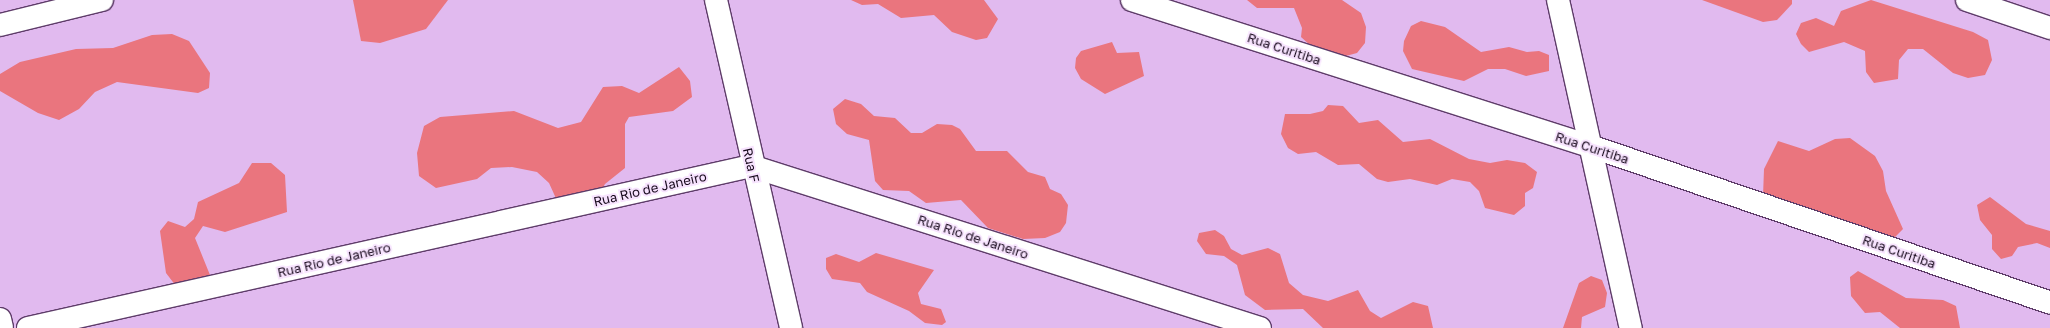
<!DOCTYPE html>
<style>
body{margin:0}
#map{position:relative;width:2050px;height:328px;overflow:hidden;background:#e1baef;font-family:"Golos Text",sans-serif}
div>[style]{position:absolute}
.green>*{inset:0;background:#ea757e}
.roads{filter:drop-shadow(1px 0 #5e3c69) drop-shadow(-1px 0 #5e3c69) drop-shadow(0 1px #5e3c69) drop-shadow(0 -1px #5e3c69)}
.minor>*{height:22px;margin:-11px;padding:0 11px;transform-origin:11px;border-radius:11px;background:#fff}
span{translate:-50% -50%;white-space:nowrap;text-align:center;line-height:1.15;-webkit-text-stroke:4px #f7e3fe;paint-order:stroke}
.street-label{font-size:13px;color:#180a1d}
</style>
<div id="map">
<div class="green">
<i style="clip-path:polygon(353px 0,448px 0,426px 29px,380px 43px,361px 41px)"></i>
<i style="clip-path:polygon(851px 0,984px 0,998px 19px,987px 38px,976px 40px,952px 32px,934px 15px,901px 18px,878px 4px,862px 5px)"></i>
<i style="clip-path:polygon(1247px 0,1342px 0,1361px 13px,1366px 27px,1365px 43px,1357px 53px,1342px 57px,1311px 46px,1301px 37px,1302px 28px,1294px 8px,1257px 8px)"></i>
<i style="clip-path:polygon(1702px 0,1792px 0,1792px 4px,1777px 20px,1763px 22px)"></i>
<i style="clip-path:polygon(1871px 0,1973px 32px,1988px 40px,1992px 60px,1985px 75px,1968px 78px,1953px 73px,1923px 49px,1908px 49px,1899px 60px,1898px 79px,1874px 83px,1866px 72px,1865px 51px,1844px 42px,1809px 52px,1801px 44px,1796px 34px,1801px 23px,1816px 18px,1834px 26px,1841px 11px)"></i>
<i style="clip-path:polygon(1421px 21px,1445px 27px,1481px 52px,1509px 47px,1527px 52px,1539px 51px,1549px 55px,1549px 71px,1526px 76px,1505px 69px,1488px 69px,1464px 81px,1412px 69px,1403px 51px,1404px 41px,1411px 26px)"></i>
<i style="clip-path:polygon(172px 34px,189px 41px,210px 73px,209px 88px,198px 93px,117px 82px,95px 92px,79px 109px,59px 120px,38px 113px,0 91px,0 74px,20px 62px,76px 49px,113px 48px,152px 35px)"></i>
<i style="clip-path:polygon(1112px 42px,1117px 53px,1139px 52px,1144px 76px,1105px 94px,1081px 79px,1075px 68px,1076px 58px,1081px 51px)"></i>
<i style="clip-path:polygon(679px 67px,690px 81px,692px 97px,673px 111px,629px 117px,625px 124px,625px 168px,605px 184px,599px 194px,559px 205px,549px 183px,537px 172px,512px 167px,491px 168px,477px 179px,436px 188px,419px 176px,417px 153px,424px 126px,440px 117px,514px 111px,558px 128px,581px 122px,603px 87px,622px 86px,639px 93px)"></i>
<i style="clip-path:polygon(845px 99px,861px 104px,874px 116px,895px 118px,911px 133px,922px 133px,937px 124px,952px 125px,960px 129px,976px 151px,1007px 151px,1028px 172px,1045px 177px,1050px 189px,1061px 194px,1068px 205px,1066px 223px,1060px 232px,1045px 238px,1023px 239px,988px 228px,961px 200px,926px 203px,909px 191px,883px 190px,875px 181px,869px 140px,847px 134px,836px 124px,833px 109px)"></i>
<i style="clip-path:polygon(1328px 105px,1343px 106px,1359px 123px,1378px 120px,1403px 142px,1430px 139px,1469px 159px,1490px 163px,1507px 160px,1525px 163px,1537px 172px,1533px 188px,1525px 193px,1525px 206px,1514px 215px,1485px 208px,1479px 191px,1470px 182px,1452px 179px,1437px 185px,1410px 179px,1388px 182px,1377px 179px,1359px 164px,1338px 165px,1316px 152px,1298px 154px,1288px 148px,1281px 134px,1285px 114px,1310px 114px,1323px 111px)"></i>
<i style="clip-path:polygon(1850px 138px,1875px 156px,1883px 171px,1886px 191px,1903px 229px,1891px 241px,1763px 196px,1764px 169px,1778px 141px,1809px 151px,1835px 139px)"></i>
<i style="clip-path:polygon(252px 163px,271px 163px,285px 175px,287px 212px,225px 232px,203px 226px,195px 238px,210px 275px,195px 287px,179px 290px,166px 273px,160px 231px,168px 221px,185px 227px,194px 219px,198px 202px,239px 183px)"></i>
<i style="clip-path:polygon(1990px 197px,2026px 224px,2050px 231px,2050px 248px,2037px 243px,2018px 247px,2012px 256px,2001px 259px,1992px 249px,1992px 235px,1980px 220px,1977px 205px)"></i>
<i style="clip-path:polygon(1215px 230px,1224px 236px,1231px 249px,1242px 255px,1268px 248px,1280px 254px,1289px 283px,1303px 295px,1328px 301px,1358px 290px,1370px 311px,1381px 318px,1413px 302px,1428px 306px,1433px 328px,1323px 328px,1303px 309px,1265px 310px,1245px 295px,1237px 265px,1224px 256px,1206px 254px,1197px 241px,1199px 233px)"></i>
<i style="clip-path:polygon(876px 253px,934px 270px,918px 293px,921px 304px,941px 309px,946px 322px,942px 325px,925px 323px,909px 311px,867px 292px,860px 283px,832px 279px,826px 269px,826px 258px,836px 254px,859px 262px)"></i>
<i style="clip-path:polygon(1858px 271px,1906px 298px,1943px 300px,1956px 306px,1960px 328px,1900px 328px,1880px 312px,1865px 313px,1851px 296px,1850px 277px)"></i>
<i style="clip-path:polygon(1591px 276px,1602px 280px,1607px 293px,1605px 307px,1582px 317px,1581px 328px,1563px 328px,1579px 283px)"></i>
</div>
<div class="roads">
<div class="minor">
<i style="left:716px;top:0;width:336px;rotate:77.1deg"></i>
<i style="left:1132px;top:0;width:484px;rotate:17.7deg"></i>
<i style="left:1593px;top:147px;width:483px;rotate:18.8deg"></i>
<i style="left:1558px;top:0;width:336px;rotate:77.5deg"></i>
<i style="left:1967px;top:0;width:88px;rotate:18.6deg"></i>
<i style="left:0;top:25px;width:105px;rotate:-13.8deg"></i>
<i style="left:0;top:319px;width:9px;rotate:77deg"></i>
<i style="left:28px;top:328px;width:741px;rotate:-12.63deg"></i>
<i style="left:751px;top:166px;width:534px;rotate:17.65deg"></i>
</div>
</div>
<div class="street-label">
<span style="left:1284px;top:49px;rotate:18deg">Rua Curitiba</span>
<span style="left:1592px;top:148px;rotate:18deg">Rua Curitiba</span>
<span style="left:751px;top:165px;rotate:77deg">Rua F</span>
<span style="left:650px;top:189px;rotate:-13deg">Rua Rio de Janeiro</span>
<span style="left:973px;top:237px;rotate:18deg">Rua Rio de Janeiro</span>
<span style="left:1899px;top:252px;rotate:19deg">Rua Curitiba</span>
<span style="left:334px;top:260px;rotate:-13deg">Rua Rio de Janeiro</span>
</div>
</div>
